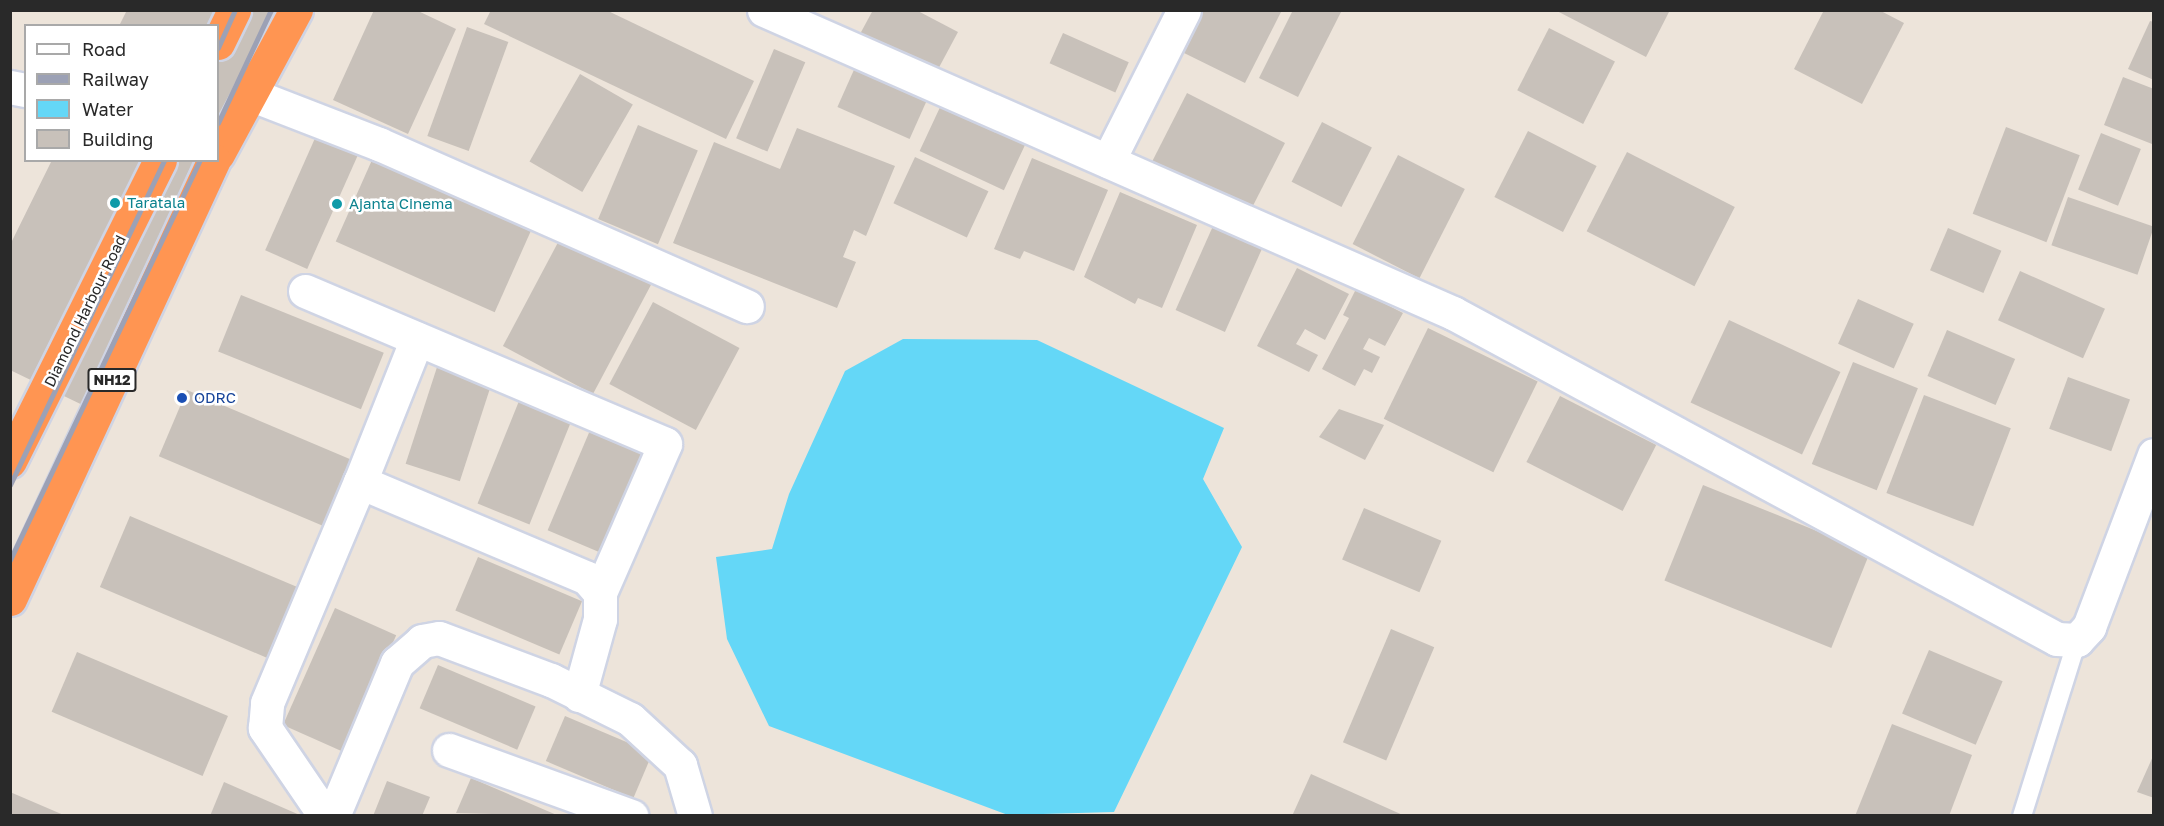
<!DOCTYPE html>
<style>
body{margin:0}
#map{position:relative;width:2164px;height:826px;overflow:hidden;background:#ede4da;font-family:"Golos Text",sans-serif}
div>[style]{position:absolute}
.water>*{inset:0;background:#64d7f7}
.building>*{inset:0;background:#c8c1ba;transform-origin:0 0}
.roads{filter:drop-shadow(2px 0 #cfd4e4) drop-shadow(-2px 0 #cfd4e4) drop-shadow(0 2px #cfd4e4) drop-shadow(0 -2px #cfd4e4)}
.lane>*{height:18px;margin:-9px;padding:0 9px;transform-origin:9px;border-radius:9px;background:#fff}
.street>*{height:33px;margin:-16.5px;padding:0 16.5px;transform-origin:16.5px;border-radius:16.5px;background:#fff}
.secondary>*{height:33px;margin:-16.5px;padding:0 16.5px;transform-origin:16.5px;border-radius:16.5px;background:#fff}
.highway>*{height:33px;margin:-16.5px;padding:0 16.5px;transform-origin:16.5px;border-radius:16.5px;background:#ff9552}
.rail>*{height:4.5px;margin:-2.25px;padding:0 2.25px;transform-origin:2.25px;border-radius:2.25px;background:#9ca1b5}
.dots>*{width:16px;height:16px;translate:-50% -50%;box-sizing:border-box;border:3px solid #fff;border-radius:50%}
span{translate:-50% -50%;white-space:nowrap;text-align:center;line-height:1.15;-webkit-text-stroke:5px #fff;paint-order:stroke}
.shield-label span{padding:2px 4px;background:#fff;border:2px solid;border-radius:4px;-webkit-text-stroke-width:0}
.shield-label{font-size:14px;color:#292929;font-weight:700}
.culture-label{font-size:15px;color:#0d838f}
.left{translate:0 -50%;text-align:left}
.street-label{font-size:15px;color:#292929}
.transit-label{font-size:15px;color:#164399}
.frame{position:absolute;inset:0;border:12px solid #292929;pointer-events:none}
.legend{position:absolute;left:24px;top:24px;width:195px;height:138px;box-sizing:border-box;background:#fff;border:2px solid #a9a9a9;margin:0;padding:8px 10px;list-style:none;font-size:18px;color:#292929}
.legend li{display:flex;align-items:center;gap:12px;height:30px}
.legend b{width:30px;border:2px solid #a9a9a9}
</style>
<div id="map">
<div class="water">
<i style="clip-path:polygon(903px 339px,1037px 340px,1224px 428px,1203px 479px,1242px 547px,1114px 812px,1008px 815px,769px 726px,727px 639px,716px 557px,772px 549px,789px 494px,845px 371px)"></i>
</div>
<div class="building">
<i style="clip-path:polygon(127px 10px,294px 10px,95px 411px,10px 370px,10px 245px,52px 160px,218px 160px,218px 26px,119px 26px)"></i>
<i style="clip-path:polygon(374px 10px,416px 10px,456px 29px,408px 134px,333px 100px)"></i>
<i style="clip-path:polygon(491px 10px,606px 10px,754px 81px,726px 139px,484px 24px)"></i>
<i style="clip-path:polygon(873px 10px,916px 10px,958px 32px,936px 73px,860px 34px)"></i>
<i style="clip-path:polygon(1203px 10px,1282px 10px,1245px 83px,1182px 52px)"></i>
<i style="clip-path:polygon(1293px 10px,1342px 10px,1298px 97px,1259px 78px)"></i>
<i style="clip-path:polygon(1555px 10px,1670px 10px,1646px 57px)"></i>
<i style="clip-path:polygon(1824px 10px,1879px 10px,1904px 23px,1862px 104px,1794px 69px)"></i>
<i style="clip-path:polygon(2150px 21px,2154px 22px,2154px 80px,2128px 69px)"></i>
<i style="left:467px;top:27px;width:44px;height:116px;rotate:20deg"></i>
<i style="left:1549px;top:28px;width:74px;height:70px;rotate:27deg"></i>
<i style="left:1063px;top:33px;width:72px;height:33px;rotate:24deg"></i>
<i style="left:774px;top:49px;width:34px;height:97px;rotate:23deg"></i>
<i style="left:861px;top:54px;width:79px;height:58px;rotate:24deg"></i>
<i style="left:580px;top:74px;width:61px;height:101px;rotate:30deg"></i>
<i style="clip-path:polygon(2123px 77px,2154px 89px,2152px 144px,2104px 125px)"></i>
<i style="left:1187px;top:93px;width:110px;height:81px;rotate:27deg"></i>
<i style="left:942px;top:103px;width:93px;height:53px;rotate:25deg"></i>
<i style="left:1322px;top:122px;width:56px;height:67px;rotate:27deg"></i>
<i style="left:638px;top:125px;width:65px;height:102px;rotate:23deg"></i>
<i style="left:2006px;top:127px;width:79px;height:93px;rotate:21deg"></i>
<i style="clip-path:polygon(797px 128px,895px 166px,866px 236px,854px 230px,843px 257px,856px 262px,837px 308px,673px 243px,714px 142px,780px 169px)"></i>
<i style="left:1528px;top:131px;width:77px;height:74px;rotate:27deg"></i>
<i style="left:2101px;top:133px;width:43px;height:61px;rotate:22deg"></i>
<i style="left:316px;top:136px;width:46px;height:125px;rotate:24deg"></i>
<i style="left:376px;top:151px;width:174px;height:99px;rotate:24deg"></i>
<i style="left:1627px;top:152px;width:121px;height:89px;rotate:27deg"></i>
<i style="left:1398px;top:155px;width:75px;height:100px;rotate:27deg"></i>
<i style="left:915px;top:157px;width:81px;height:51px;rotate:25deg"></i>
<i style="clip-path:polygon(1032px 158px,1108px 190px,1074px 271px,1024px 251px,1020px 259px,994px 249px)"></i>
<i style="clip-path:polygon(1120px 192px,1197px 225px,1162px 308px,1138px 298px,1135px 304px,1084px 277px)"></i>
<i style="left:2068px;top:197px;width:91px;height:51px;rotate:19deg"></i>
<i style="left:1213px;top:226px;width:54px;height:92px;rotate:24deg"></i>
<i style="left:1948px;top:228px;width:58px;height:46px;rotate:23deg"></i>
<i style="left:563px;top:233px;width:102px;height:128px;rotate:28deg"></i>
<i style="clip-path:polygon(1297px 268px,1349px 294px,1325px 340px,1305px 329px,1296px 344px,1318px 355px,1309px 372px,1257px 346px)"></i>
<i style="left:2020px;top:271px;width:93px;height:54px;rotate:24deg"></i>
<i style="clip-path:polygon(1356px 289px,1403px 313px,1385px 346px,1369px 338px,1363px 349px,1380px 357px,1372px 373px,1364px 369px,1355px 386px,1322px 369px,1349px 318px,1343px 315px)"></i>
<i style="left:241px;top:295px;width:154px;height:61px;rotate:22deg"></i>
<i style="left:1858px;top:299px;width:61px;height:49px;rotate:24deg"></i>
<i style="left:653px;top:302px;width:98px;height:93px;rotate:28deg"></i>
<i style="left:1729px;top:320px;width:123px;height:91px;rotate:25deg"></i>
<i style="left:1428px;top:328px;width:122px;height:101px;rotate:26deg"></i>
<i style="left:1947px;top:330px;width:74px;height:50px;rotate:23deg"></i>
<i style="left:439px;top:361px;width:57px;height:108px;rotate:18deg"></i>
<i style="left:1853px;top:362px;width:70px;height:110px;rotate:22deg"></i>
<i style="left:2068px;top:377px;width:66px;height:55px;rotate:20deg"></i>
<i style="left:187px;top:390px;width:187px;height:72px;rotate:23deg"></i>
<i style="left:1924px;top:395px;width:93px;height:105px;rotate:21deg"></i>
<i style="left:521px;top:396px;width:56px;height:116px;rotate:22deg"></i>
<i style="left:1560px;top:396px;width:108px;height:74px;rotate:27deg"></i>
<i style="clip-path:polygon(1339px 409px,1384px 425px,1365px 460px,1319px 437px)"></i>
<i style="left:591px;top:428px;width:59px;height:111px;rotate:23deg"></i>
<i style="left:1703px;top:485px;width:180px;height:103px;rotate:22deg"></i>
<i style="left:1364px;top:508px;width:84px;height:56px;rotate:23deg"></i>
<i style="left:130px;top:516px;width:183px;height:77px;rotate:23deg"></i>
<i style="left:478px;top:557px;width:113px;height:58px;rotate:23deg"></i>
<i style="left:335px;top:608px;width:67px;height:128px;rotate:24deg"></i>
<i style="left:1391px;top:629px;width:47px;height:123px;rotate:23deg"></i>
<i style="left:1929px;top:650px;width:80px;height:69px;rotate:23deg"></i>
<i style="left:77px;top:652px;width:164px;height:65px;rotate:23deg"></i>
<i style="left:438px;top:665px;width:106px;height:47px;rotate:23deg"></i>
<i style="left:565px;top:716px;width:95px;height:49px;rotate:23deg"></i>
<i style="clip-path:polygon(1892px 724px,1972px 755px,1949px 816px,1855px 816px)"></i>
<i style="clip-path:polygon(2154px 754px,2154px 798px,2137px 792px)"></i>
<i style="clip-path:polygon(1311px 774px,1405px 816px,1292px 816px)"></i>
<i style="clip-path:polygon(471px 778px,559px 816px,456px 813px)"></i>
<i style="clip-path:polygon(387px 781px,430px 797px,422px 816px,373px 816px)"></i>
<i style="clip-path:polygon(224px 782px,302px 816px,210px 816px)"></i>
<i style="clip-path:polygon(10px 792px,66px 816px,10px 816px)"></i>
</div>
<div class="roads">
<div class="lane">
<i style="left:2022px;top:816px;width:184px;rotate:-72.6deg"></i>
</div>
<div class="street">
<i style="left:764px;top:10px;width:753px;rotate:23.74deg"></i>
<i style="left:1453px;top:313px;width:686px;rotate:28.36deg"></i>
<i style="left:2057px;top:639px;width:20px;rotate:3deg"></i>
<i style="left:2077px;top:640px;width:18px;rotate:-47deg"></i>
<i style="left:2089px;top:627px;width:184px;rotate:-69.3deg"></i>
<i style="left:250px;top:94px;width:138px;rotate:21.2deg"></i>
<i style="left:379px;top:144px;width:402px;rotate:23.8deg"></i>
<i style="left:1108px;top:161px;width:169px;rotate:-63.3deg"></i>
<i style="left:305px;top:291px;width:391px;rotate:23deg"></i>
<i style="left:665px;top:444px;width:163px;rotate:113.6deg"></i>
<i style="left:360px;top:482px;width:154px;rotate:-68.3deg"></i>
<i style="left:449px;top:750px;width:194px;rotate:19.9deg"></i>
<i style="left:325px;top:816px;width:107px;rotate:-124.3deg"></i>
<i style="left:265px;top:728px;width:25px;rotate:-85deg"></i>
<i style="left:267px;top:703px;width:240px;rotate:-67.2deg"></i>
<i style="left:360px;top:482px;width:246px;rotate:22.9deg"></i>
<i style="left:587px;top:578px;width:20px;rotate:49deg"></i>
<i style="left:600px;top:593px;width:26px;rotate:90deg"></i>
<i style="left:600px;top:619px;width:79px;rotate:105.4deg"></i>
<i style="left:333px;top:816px;width:166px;rotate:-67.3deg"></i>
<i style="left:397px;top:663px;width:33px;rotate:-41deg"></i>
<i style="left:422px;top:641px;width:17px;rotate:-10deg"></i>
<i style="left:439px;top:638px;width:120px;rotate:20.6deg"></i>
<i style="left:551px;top:680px;width:88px;rotate:26.3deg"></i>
<i style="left:630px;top:719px;width:68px;rotate:42.6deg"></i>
<i style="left:680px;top:765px;width:53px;rotate:73.6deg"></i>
</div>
<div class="secondary">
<i style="left:10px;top:87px;width:16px;rotate:11deg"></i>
</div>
<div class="highway">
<i style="left:218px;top:43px;width:37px;rotate:-64deg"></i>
<i style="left:218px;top:154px;width:164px;rotate:-61.6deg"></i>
<i style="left:10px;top:461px;width:336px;rotate:-63.5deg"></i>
<i style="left:10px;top:599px;width:484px;rotate:-65.1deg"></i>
</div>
</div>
<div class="rail">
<i style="left:218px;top:48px;width:42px;rotate:-65.9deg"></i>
<i style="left:218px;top:123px;width:125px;rotate:-64.9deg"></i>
<i style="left:10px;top:485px;width:360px;rotate:-64.6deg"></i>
<i style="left:10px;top:560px;width:443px;rotate:-64.6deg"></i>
</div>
<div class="dots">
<i style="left:115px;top:203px;background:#0f9aa8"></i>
<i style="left:337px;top:204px;background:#0f9aa8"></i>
<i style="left:182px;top:398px;background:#1a4fb4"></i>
</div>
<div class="shield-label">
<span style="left:112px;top:380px">NH12</span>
</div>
<div class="culture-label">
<span class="left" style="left:127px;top:203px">Taratala</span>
<span class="left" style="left:349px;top:204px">Ajanta Cinema</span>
</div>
<div class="street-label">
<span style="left:85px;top:311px;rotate:-64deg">Diamond Harbour Road</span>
</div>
<div class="transit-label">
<span class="left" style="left:194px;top:398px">ODRC</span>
</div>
<div class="frame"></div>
<ul class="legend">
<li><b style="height:8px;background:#fff"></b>Road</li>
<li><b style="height:8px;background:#9ca1b5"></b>Railway</li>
<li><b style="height:16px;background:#64d7f7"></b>Water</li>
<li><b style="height:16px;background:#c8c1ba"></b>Building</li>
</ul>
</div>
